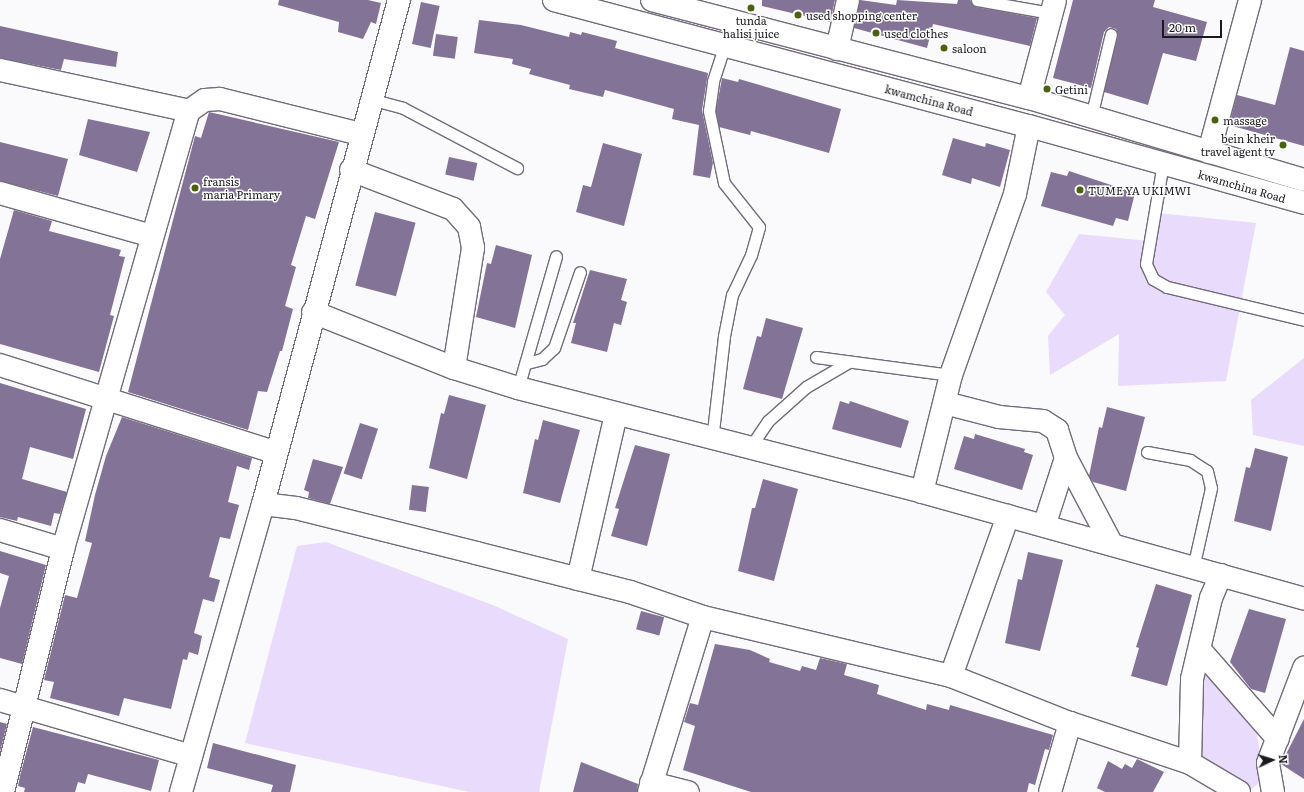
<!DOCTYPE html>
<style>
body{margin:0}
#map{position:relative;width:1304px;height:792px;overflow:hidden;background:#faf9fc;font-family:Literata,serif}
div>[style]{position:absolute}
.green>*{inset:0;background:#e9dbfb}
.building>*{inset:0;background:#837396;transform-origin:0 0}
.roads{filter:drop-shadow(1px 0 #726b7b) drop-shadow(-1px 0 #726b7b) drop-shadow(0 1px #726b7b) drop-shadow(0 -1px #726b7b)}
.service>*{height:11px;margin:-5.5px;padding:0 5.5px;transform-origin:5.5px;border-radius:5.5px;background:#fff}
.minor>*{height:22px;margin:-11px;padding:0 11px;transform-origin:11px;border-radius:11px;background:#fff}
.secondary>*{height:22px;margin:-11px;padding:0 11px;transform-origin:11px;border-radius:11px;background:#fff}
.dots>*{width:11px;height:11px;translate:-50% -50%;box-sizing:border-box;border:2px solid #fff;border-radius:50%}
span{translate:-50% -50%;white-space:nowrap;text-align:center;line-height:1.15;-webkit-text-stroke:3px #fff;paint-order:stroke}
.poi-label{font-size:11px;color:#1b181e}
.left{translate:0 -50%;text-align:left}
.right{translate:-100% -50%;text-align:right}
.street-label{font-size:11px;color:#1b181e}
.north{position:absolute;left:1252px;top:740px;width:40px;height:40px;-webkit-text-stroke:3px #fff;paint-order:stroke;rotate:86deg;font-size:11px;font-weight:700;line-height:16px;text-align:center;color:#1b181e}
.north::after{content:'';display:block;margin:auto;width:14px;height:18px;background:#1b181e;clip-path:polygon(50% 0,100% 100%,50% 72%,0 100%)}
.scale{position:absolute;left:1162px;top:20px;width:60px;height:18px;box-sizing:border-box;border:2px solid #1b181e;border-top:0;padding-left:5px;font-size:12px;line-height:14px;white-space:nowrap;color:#1b181e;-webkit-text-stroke:3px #fff;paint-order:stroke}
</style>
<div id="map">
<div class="green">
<i style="clip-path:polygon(1148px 212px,1256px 223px,1226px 381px,1118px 386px,1119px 334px,1050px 375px,1048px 336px,1065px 315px,1046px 292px,1079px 234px,1149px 241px)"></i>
<i style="clip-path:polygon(1304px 358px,1304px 446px,1253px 435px,1251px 400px)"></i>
<i style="clip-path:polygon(326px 542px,495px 606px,568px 639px,539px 792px,469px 792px,245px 743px,297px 546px)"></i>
<i style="clip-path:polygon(1208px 666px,1256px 729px,1262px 766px,1259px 783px,1248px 792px,1207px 766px,1199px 753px,1200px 685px)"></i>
</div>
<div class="building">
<i style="clip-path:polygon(279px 0,368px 0,381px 3px,376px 24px,371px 22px,363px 39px,338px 32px,339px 22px,278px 5px)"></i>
<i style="clip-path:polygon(762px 0,835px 0,830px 22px,762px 6px)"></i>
<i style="clip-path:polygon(860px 0,896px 5px,897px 0,957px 4px,958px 0,970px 0,976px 7px,1037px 18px,1030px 46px,933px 24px,927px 48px,854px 28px)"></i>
<i style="clip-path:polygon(1073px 0,1155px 0,1153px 7px,1207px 22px,1196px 61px,1163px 53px,1148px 105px,1104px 92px,1118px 35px,1116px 29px,1109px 27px,1104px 32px,1091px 88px,1053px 78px)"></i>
<i style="left:421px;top:2px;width:19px;height:43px;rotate:12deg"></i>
<i style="clip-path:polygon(479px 20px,521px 25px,569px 37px,570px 32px,581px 35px,582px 32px,617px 41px,615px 48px,708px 73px,702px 110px,713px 163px,710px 178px,693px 175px,699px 125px,672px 119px,674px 109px,605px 90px,603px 97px,569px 89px,570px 85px,529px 74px,531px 69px,512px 64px,513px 59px,474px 53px)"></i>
<i style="clip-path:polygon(0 26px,118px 52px,116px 67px,64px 59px,61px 70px,0 58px)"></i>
<i style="left:436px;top:34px;width:22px;height:22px;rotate:8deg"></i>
<i style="clip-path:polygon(1290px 47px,1304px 51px,1304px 146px,1229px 125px,1237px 95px,1275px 105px)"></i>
<i style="clip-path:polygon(722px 78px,738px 82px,739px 79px,841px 109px,829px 153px,751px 131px,750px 135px,719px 127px,716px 111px)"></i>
<i style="clip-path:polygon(209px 112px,339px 142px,315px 219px,306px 216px,291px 265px,296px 267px,285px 306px,293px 309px,282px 351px,280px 351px,267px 392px,258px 391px,248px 430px,128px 392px,195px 136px,201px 138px)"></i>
<i style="clip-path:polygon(88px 119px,150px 132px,137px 172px,79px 155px)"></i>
<i style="clip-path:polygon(953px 138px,985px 147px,986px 143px,1010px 150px,1000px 187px,972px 178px,971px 184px,942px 175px)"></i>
<i style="clip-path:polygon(0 142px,68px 159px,58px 196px,0 181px)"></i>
<i style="clip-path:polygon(603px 143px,642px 154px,624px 226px,576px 212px,583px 185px,591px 187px)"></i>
<i style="left:449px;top:157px;width:29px;height:18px;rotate:12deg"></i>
<i style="clip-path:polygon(1069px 171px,1135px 193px,1128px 221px,1116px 218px,1113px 226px,1041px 206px,1051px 172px,1067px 176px)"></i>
<i style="clip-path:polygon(14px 210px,52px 221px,49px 231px,121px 250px,119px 256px,125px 257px,110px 315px,114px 316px,99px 372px,0 344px,0 259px)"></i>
<i style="left:375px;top:212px;width:42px;height:76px;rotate:15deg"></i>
<i style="clip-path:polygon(496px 245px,532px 255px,515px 328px,476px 317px,487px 263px,491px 264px)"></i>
<i style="clip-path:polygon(590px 270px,627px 279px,621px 300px,627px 302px,621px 325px,614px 323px,607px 352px,571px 343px,576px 323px,573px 323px)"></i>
<i style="clip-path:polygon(766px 318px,803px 328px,782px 399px,743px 389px,757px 336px,761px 337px)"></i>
<i style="clip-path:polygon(0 383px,86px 409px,73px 459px,30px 447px,22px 479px,67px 492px,60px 514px,54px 513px,51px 526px,18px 517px,17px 521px,0 517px)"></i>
<i style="clip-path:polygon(449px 395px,486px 405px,467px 479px,429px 468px,441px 413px,444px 414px)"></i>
<i style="clip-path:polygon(840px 401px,849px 404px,850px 401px,909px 421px,901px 448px,832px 429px)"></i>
<i style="clip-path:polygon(1107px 407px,1145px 417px,1126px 491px,1093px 482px,1089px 476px,1099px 427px,1102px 428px)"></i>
<i style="clip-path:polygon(122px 417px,252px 458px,249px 470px,237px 466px,228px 502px,239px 505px,230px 539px,220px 537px,209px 577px,220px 580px,214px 602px,203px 599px,194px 633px,202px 636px,198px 655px,189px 652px,187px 660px,183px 659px,171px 709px,124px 698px,119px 716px,50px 698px,54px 682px,44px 680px,65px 595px,77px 598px,92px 543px,85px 541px,95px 495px,106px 456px)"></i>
<i style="clip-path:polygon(543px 420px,580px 430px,560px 503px,523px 493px,535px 439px,538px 440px)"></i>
<i style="left:360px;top:423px;width:19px;height:53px;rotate:18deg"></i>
<i style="clip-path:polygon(975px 434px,1025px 449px,1024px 452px,1033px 455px,1022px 490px,954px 469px,964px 436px,974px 439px)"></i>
<i style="clip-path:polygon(635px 445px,670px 454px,647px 546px,611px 536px,619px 509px,615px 508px)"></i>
<i style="clip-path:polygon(1255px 448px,1288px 457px,1271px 531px,1234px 521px,1246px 467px,1250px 468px)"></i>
<i style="clip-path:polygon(313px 459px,343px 467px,330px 504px,308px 498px,309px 492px,304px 490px)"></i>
<i style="clip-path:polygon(763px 479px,798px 489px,774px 581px,738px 571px,752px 508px,755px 508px)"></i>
<i style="left:412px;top:485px;width:17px;height:25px;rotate:7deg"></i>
<i style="clip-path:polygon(0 551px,46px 565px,22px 664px,0 658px,0 608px,9px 576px,0 573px)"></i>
<i style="clip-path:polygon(1028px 552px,1063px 560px,1040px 651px,1005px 643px,1018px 579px,1022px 580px)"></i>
<i style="clip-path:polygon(1156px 584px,1192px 595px,1167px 686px,1131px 676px,1139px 648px,1136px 647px)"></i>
<i style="clip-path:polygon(1249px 609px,1286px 619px,1265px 693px,1251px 689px,1230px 662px)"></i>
<i style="left:641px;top:611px;width:24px;height:19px;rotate:15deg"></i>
<i style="clip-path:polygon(715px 644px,750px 650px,770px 659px,769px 662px,800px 671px,802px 666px,816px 670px,820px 658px,847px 664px,844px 675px,879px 685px,877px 694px,926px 710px,927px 704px,949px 710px,950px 705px,1053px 735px,1049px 750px,1045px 749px,1035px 785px,1029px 783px,1027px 792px,751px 792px,723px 783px,683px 770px,695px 726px,684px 722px,690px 703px,698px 705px)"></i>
<i style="clip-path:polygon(1304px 719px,1304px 779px,1281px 764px)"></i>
<i style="clip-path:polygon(0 722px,7px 724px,0 752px)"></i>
<i style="clip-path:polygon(33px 727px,159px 760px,151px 791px,88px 774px,85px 784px,78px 782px,75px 792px,24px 792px,25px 788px,18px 786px,20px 776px)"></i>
<i style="clip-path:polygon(213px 743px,296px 765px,290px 792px,271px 792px,273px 785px,207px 768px)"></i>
<i style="clip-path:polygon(1137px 759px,1164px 772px,1153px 792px,1105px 792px,1097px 788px,1108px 761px,1122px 769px,1125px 764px,1132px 768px)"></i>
<i style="clip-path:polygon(581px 762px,638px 784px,637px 792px,573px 792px)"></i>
</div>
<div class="roads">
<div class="service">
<i style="left:977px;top:0;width:75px;rotate:10deg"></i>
<i style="left:370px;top:99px;width:34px;rotate:15deg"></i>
<i style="left:403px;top:108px;width:129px;rotate:27.8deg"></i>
<i style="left:1091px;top:117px;width:85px;rotate:-76.5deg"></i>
<i style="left:1163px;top:163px;width:102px;rotate:99.6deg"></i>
<i style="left:1146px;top:264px;width:17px;rotate:65deg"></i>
<i style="left:1153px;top:279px;width:16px;rotate:30deg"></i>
<i style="left:1167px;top:287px;width:141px;rotate:13.5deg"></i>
<i style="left:816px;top:357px;width:136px;rotate:7.6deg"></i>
<i style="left:527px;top:363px;width:16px;rotate:-15deg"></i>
<i style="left:542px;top:359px;width:16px;rotate:-43deg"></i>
<i style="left:554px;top:348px;width:80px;rotate:-71.1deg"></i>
<i style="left:518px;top:388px;width:137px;rotate:-73.9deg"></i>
<i style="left:712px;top:440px;width:105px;rotate:-83.4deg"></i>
<i style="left:724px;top:336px;width:42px;rotate:-79deg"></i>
<i style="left:732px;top:295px;width:44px;rotate:-64.6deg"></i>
<i style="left:751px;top:255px;width:29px;rotate:-74deg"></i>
<i style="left:759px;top:227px;width:56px;rotate:-128.5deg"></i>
<i style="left:724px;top:183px;width:74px;rotate:-101.8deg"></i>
<i style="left:709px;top:111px;width:30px;rotate:-82deg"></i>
<i style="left:713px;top:81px;width:38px;rotate:-72deg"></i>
<i style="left:749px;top:449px;width:34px;rotate:-56deg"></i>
<i style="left:768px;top:421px;width:51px;rotate:-41.8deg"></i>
<i style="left:806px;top:387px;width:50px;rotate:-30.2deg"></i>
<i style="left:1147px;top:452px;width:44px;rotate:10.5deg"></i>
<i style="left:1190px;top:460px;width:20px;rotate:33deg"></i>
<i style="left:1207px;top:471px;width:17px;rotate:77deg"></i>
<i style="left:1211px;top:488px;width:82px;rotate:102.7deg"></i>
</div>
<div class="minor">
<i style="left:837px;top:49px;width:50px;rotate:-77.3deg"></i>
<i style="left:0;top:70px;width:193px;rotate:12.2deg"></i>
<i style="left:1029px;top:98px;width:101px;rotate:-75.1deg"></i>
<i style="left:1209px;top:152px;width:157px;rotate:-74.9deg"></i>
<i style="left:351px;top:170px;width:109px;rotate:20.9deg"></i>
<i style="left:453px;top:209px;width:24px;rotate:48deg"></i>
<i style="left:469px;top:227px;width:21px;rotate:79deg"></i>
<i style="left:473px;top:248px;width:121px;rotate:99deg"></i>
<i style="left:0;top:193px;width:158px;rotate:15.8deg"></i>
<i style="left:313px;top:312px;width:152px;rotate:21.7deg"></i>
<i style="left:454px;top:368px;width:67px;rotate:17.4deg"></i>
<i style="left:518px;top:388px;width:417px;rotate:14.4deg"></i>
<i style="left:922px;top:492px;width:121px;rotate:-76.1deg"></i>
<i style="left:951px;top:375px;width:192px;rotate:-70.5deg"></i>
<i style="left:1015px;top:194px;width:69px;rotate:-78.4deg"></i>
<i style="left:0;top:365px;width:288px;rotate:17.6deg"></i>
<i style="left:945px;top:403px;width:56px;rotate:14.5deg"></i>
<i style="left:999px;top:417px;width:44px;rotate:5.2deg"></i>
<i style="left:1043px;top:421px;width:17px;rotate:33deg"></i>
<i style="left:1057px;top:430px;width:29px;rotate:72deg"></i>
<i style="left:1066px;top:458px;width:71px;rotate:107.9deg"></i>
<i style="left:1066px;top:458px;width:98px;rotate:62.1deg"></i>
<i style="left:922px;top:492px;width:397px;rotate:15.6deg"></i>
<i style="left:263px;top:504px;width:33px;rotate:7deg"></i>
<i style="left:296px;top:508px;width:186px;rotate:14deg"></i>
<i style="left:476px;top:553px;width:159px;rotate:14.2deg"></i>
<i style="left:630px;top:592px;width:77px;rotate:18.9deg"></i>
<i style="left:703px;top:617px;width:255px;rotate:13.4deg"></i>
<i style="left:951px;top:676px;width:128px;rotate:21.6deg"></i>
<i style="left:1070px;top:723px;width:126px;rotate:18.4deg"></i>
<i style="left:1190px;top:763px;width:57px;rotate:30.6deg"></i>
<i style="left:0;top:530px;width:66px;rotate:16.8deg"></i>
<i style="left:578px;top:579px;width:168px;rotate:-77deg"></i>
<i style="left:1200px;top:650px;width:118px;rotate:48.8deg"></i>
<i style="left:951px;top:676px;width:170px;rotate:-70.4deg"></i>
<i style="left:0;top:700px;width:199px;rotate:16.3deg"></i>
<i style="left:1190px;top:763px;width:84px;rotate:-88.6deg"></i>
<i style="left:1192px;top:679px;width:83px;rotate:-76.8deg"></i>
<i style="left:1211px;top:598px;width:25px;rotate:-67deg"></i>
<i style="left:651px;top:783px;width:38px;rotate:14deg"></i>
<i style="left:3px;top:792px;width:250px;rotate:-76.1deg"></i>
<i style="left:63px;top:549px;width:456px;rotate:-74deg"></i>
<i style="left:189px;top:111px;width:19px;rotate:-35deg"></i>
<i style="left:205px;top:100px;width:15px;rotate:-4deg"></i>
<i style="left:220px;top:99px;width:144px;rotate:14deg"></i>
<i style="left:181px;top:792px;width:299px;rotate:-74.1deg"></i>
<i style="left:263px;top:504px;width:522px;rotate:-74.9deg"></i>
<i style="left:649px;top:792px;width:183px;rotate:-72.9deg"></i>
<i style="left:1050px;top:792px;width:72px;rotate:-73.8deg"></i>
<i style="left:1273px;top:792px;width:29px;rotate:-100deg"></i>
<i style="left:1268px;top:763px;width:102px;rotate:-69.2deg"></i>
</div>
<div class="secondary">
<i style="left:554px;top:0;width:491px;rotate:14.9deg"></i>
<i style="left:1029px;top:126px;width:286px;rotate:15.6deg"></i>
<i style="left:652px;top:0;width:390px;rotate:14.6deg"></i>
<i style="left:1029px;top:98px;width:287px;rotate:16.6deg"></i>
</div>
</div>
<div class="dots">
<i style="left:751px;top:8px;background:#4a620f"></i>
<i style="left:798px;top:15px;background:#4a620f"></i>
<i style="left:876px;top:33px;background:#4a620f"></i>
<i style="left:944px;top:48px;background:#4a620f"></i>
<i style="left:1047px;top:89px;background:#4a620f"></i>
<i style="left:1215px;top:120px;background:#4a620f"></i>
<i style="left:1283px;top:145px;background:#4a620f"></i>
<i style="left:195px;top:188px;background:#4a620f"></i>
<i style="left:1080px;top:190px;background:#4a620f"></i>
</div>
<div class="poi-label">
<span class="left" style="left:806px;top:15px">used shopping center</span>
<span style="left:751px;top:27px">tunda<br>halisi juice</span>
<span class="left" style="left:884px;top:33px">used clothes</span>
<span class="left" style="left:952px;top:48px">saloon</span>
<span class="left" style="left:1055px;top:89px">Getini</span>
<span class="left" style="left:1223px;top:120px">massage</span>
<span class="right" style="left:1275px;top:145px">bein kheir<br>travel agent tv</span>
<span class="left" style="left:203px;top:188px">fransis<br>maria Primary</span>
<span class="left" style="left:1088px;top:190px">TUME YA UKIMWI</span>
</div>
<div class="street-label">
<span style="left:929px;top:100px;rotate:15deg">kwamchina Road</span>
<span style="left:1242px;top:186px;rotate:16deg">kwamchina Road</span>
</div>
<div class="north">N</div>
<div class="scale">20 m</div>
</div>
